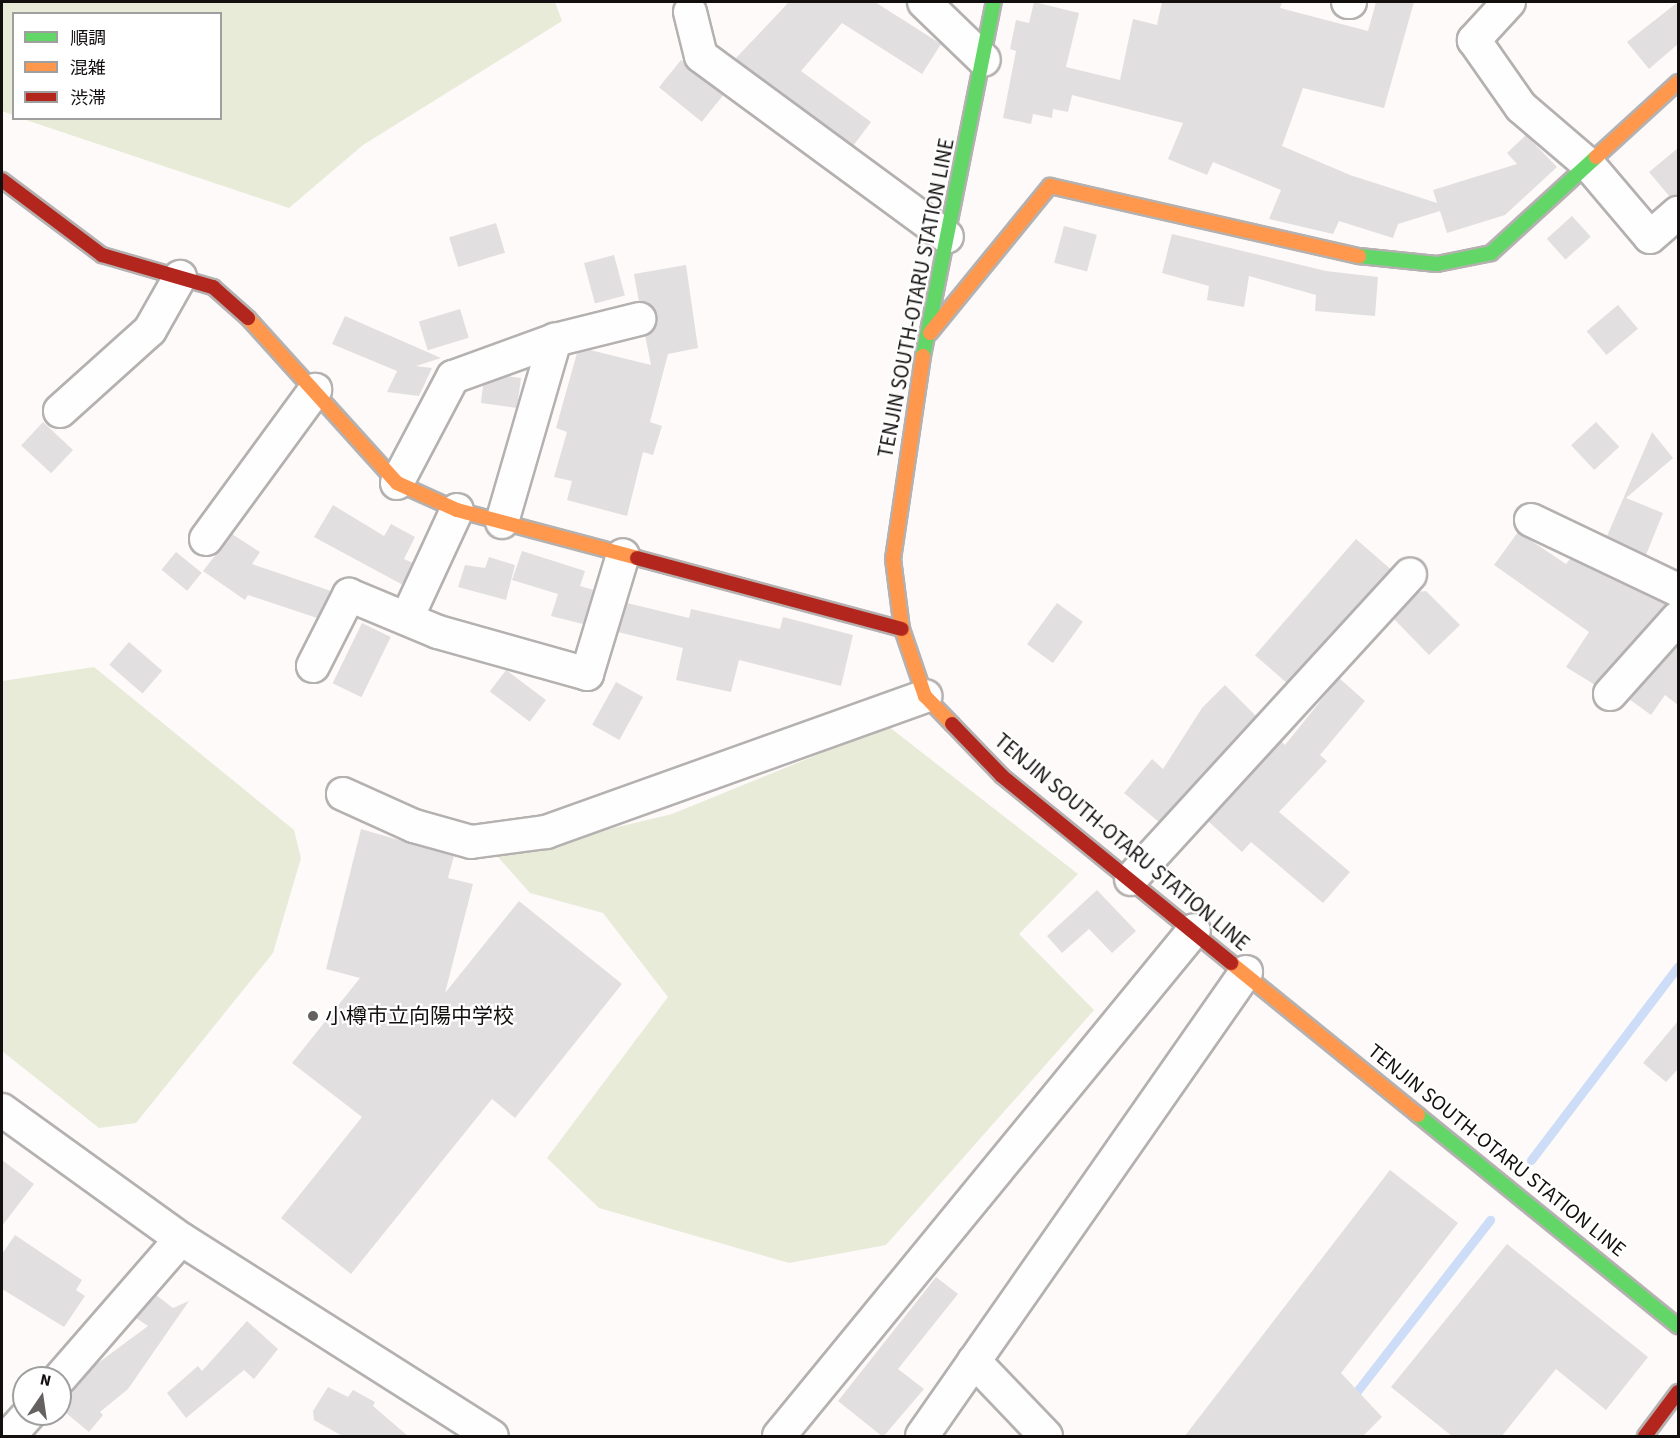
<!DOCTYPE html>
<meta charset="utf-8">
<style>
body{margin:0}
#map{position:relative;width:1680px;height:1438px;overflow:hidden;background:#fdfaf9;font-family:"Source Sans 3","Noto Sans JP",sans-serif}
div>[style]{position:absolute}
.green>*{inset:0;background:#e9ebd9}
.stream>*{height:9px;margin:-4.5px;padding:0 4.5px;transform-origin:4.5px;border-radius:4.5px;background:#cdddf7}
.building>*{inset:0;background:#e2dfe1;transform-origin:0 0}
.roads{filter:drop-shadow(2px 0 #b4b1b0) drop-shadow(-2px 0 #b4b1b0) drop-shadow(0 2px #b4b1b0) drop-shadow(0 -2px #b4b1b0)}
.street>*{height:32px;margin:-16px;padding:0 16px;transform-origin:16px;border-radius:16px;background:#fffefe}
.fast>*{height:14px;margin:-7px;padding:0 7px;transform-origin:7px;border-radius:7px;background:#63d668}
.slow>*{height:14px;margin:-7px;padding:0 7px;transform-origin:7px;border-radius:7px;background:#ff974d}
.jam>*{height:14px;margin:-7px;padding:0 7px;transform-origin:7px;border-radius:7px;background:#b3261e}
.dots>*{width:16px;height:16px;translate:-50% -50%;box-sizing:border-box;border:3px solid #fff;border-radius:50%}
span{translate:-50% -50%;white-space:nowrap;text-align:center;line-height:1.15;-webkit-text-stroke:4.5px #fff;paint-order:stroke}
.street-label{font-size:21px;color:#120f0e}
.poi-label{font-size:21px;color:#120f0e}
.left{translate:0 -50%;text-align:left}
.frame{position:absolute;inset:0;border:3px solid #120f0e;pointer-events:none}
.legend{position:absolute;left:12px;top:12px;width:210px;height:108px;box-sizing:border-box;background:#fff;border:2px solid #a09f9f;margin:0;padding:8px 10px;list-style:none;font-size:18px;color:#120f0e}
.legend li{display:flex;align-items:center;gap:12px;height:30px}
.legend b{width:30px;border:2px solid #a09f9f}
.north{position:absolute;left:12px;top:1366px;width:60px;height:60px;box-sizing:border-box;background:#fff;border:2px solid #a09f9f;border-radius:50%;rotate:13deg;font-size:16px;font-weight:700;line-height:24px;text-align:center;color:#120f0e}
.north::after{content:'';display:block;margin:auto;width:21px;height:27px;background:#646160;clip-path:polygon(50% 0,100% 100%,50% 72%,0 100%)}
</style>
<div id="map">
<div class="green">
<i style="clip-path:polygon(2px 2px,555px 2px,562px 21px,363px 145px,289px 208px,23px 119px,220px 118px,220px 14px,14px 14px,13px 115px,2px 111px)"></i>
<i style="clip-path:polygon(94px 667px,294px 830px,301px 858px,273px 953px,136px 1123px,99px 1128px,2px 1051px,2px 681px)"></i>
<i style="clip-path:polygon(888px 726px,1078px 874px,1019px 934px,1094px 1010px,886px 1245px,789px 1263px,599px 1208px,547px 1158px,668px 997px,603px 913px,530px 893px,497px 856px,672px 814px)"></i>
</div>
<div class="stream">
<i style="left:1531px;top:1160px;width:243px;rotate:-52.8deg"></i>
<i style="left:1351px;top:1399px;width:227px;rotate:-52.2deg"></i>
</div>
<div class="building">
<i style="clip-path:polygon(789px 2px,875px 2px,941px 44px,922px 74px,842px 23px,801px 71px,871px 122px,853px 146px,735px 59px)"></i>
<i style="clip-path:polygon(1034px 2px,1079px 13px,1066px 67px,1120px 80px,1133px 19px,1157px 25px,1162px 2px,1282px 2px,1280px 8px,1368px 31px,1376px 2px,1414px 2px,1384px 108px,1303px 88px,1282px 146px,1350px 175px,1437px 203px,1433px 190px,1517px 164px,1507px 153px,1526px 135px,1557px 167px,1505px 215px,1447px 233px,1440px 211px,1398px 224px,1393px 238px,1339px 221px,1333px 234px,1269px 219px,1281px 190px,1213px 162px,1207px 175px,1168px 159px,1183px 123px,1072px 95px,1068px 112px,1053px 109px,1052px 118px,1033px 114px,1031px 124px,1003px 118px,1016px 51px,1010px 49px,1016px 20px,1029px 23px)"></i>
<i style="clip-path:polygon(1678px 2px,1678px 44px,1649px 69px,1627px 42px)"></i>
<i style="left:681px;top:60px;width:55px;height:35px;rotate:39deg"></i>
<i style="clip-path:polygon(1678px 148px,1678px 196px,1670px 197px,1649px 172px)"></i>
<i style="left:1572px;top:216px;width:28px;height:34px;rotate:48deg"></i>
<i style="left:496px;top:223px;width:31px;height:49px;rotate:73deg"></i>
<i style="left:1064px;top:226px;width:34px;height:38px;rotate:15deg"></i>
<i style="clip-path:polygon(1172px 234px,1326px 271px,1378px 277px,1375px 316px,1315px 311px,1316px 295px,1249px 276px,1244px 307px,1207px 300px,1209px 286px,1162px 273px)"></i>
<i style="left:614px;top:255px;width:42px;height:31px;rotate:75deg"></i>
<i style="clip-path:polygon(686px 265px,698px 348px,668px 354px,650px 422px,662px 426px,653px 455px,643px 452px,627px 516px,567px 500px,572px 481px,554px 477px,567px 432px,556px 428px,577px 353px,590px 350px,651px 365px,645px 335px,657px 315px,639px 302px,634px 274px)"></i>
<i style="left:1618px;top:305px;width:31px;height:41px;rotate:50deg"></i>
<i style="left:460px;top:309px;width:30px;height:43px;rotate:73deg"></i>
<i style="clip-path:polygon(345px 316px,441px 358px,416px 366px,432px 368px,419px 396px,387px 392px,397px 371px,332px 344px)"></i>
<i style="clip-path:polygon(507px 376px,521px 378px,517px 408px,481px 403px,483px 385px)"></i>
<i style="left:43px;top:422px;width:41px;height:32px;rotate:43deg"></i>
<i style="left:1596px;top:422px;width:34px;height:34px;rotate:47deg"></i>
<i style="clip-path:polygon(1652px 432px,1673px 458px,1626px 498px,1663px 513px,1646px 555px,1607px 536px)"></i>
<i style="clip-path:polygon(333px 505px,384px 536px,391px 524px,415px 537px,404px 559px,413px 563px,403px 585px,314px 537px)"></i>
<i style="clip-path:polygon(1518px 532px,1566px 564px,1570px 559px,1667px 605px,1595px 685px,1566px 667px,1589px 632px,1494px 565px)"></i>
<i style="clip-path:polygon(232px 534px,260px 552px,252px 564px,331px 591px,317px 618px,248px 595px,245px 600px,203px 571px)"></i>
<i style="left:1356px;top:539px;width:46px;height:154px;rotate:41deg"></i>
<i style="clip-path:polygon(522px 551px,585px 571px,580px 586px,594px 590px,583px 624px,551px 616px,558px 594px,512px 580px)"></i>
<i style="left:176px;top:552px;width:33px;height:23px;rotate:39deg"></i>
<i style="clip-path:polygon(489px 557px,515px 565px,506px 600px,458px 587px,465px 565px,485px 568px)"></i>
<i style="clip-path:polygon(1426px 591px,1460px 625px,1429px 655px,1394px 619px,1418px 592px)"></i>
<i style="clip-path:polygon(627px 603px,689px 618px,691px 609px,780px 629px,783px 617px,853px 635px,841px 686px,739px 660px,731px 692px,676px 680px,683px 648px,618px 632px)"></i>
<i style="left:1057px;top:603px;width:32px;height:51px;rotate:36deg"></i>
<i style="left:362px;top:623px;width:32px;height:67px;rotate:26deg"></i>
<i style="left:129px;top:642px;width:44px;height:30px;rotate:41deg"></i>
<i style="clip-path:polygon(1678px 644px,1678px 705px,1665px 695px,1651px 715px,1629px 699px)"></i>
<i style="left:506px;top:670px;width:50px;height:27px;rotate:37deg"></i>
<i style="clip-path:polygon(1339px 678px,1365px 701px,1320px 755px,1327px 761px,1279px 812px,1350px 872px,1323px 903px,1251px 842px,1242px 852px,1208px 821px,1281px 741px,1285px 745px)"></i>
<i style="left:616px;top:682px;width:31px;height:49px;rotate:29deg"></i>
<i style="clip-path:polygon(1225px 685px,1256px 716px,1159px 822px,1124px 793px,1152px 759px,1163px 769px,1202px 708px)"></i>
<i style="clip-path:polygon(361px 829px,454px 856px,448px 878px,473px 884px,445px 993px,519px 901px,622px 984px,515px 1118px,492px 1099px,351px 1274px,281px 1218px,362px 1117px,292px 1063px,360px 978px,326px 969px)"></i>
<i style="clip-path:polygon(1097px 890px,1136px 931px,1112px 953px,1089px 929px,1062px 953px,1047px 936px)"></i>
<i style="clip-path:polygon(1678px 1021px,1678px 1069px,1666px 1082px,1643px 1063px)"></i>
<i style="clip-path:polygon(2px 1160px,34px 1184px,2px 1226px)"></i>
<i style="clip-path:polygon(1390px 1170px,1458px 1223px,1341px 1373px,1382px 1417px,1362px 1437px,1184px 1437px)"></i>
<i style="clip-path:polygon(15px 1235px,82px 1280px,76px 1290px,85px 1296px,64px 1327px,2px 1289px,2px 1254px)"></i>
<i style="clip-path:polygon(1507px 1244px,1648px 1357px,1606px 1410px,1556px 1369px,1501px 1437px,1453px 1437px,1391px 1387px)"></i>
<i style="clip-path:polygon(936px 1277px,958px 1294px,898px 1369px,924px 1389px,883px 1437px,838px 1401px)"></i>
<i style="clip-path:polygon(156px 1295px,173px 1308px,189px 1301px,128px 1389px,100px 1412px,103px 1415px,89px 1432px,60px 1408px,94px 1366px,148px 1326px,136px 1318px)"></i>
<i style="clip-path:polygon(247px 1321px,278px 1349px,254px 1379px,244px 1370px,186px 1418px,167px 1393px,198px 1366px,202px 1371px)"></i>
<i style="clip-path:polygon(328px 1387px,348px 1397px,353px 1390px,375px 1402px,373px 1406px,409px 1437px,344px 1437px,314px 1420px,313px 1411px)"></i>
</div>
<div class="roads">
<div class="street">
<i style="left:924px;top:2px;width:83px;rotate:44deg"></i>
<i style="left:1348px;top:2px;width:2px"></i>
<i style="left:1509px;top:2px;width:52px;rotate:132.6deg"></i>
<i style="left:1474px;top:40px;width:82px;rotate:55deg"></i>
<i style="left:1521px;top:107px;width:89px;rotate:40.5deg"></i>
<i style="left:1589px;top:165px;width:94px;rotate:49.7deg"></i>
<i style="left:1650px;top:237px;width:37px;rotate:-41deg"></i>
<i style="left:690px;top:12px;width:45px;rotate:76deg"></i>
<i style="left:701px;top:56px;width:305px;rotate:36.3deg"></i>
<i style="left:60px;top:411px;width:121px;rotate:-42deg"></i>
<i style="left:150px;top:330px;width:61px;rotate:-60.5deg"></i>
<i style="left:397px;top:483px;width:120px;rotate:-62.2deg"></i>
<i style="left:453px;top:377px;width:109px;rotate:-19.9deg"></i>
<i style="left:555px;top:340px;width:87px;rotate:-14deg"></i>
<i style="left:1531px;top:520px;width:163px;rotate:25.5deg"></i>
<i style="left:502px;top:522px;width:190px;rotate:-73.8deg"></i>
<i style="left:206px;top:539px;width:185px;rotate:-53.8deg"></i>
<i style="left:407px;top:618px;width:119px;rotate:-65.2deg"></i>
<i style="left:313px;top:666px;width:80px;rotate:-63.1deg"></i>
<i style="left:349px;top:595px;width:96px;rotate:22.6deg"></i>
<i style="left:438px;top:632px;width:155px;rotate:15.7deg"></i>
<i style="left:587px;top:674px;width:124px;rotate:-73.2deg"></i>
<i style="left:1610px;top:694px;width:102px;rotate:-48.2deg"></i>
<i style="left:343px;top:794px;width:78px;rotate:24.3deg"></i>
<i style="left:414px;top:826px;width:59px;rotate:15.7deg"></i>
<i style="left:471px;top:842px;width:76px;rotate:-7.6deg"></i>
<i style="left:546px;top:832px;width:403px;rotate:-19.7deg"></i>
<i style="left:1131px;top:879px;width:413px;rotate:-47.5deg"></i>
<i style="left:2px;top:1110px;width:221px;rotate:35.8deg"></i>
<i style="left:181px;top:1239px;width:368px;rotate:32.4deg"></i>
<i style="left:974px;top:1361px;width:104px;rotate:46.2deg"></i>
<i style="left:60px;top:1378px;width:184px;rotate:-49deg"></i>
<i style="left:9px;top:1436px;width:30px;rotate:-48deg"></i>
<i style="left:779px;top:1436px;width:654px;rotate:-50.64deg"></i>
<i style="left:922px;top:1436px;width:566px;rotate:-55.07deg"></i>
</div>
<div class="fast">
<i style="left:1359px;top:256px;width:78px;rotate:5.9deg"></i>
<i style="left:1437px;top:264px;width:55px;rotate:-11.5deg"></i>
<i style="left:1491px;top:253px;width:142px;rotate:-42.4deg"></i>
<i style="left:923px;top:356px;width:361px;rotate:-78.7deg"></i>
<i style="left:1418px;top:1115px;width:335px;rotate:39.1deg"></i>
</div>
<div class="slow">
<i style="left:1596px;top:157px;width:111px;rotate:-42.4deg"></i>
<i style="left:248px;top:318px;width:222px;rotate:47.9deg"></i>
<i style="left:397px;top:483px;width:66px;rotate:24.2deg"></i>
<i style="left:457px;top:510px;width:186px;rotate:14.9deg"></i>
<i style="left:930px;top:333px;width:190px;rotate:-50.8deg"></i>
<i style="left:1050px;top:186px;width:317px;rotate:12.8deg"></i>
<i style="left:923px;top:356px;width:205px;rotate:98.4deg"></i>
<i style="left:893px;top:559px;width:71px;rotate:82.7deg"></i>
<i style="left:902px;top:629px;width:71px;rotate:71.1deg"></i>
<i style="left:925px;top:696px;width:39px;rotate:46deg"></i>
<i style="left:1231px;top:963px;width:241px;rotate:39.1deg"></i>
</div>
<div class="jam">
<i style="left:2px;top:180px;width:125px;rotate:36.9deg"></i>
<i style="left:102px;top:255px;width:116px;rotate:16.1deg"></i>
<i style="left:213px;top:287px;width:47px;rotate:41.5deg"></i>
<i style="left:637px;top:558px;width:274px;rotate:15deg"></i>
<i style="left:952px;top:724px;width:72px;rotate:46.1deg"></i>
<i style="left:1002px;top:776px;width:296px;rotate:39.2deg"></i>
<i style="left:1645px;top:1436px;width:55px;rotate:-53.1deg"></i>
</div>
</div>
<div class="dots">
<i style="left:313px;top:1016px;background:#646160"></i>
</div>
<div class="street-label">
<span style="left:916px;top:298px;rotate:-79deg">TENJIN SOUTH-OTARU STATION LINE</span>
<span style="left:1122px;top:842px;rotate:40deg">TENJIN SOUTH-OTARU STATION LINE</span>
<span style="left:1497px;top:1150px;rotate:39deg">TENJIN SOUTH-OTARU STATION LINE</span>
</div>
<div class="poi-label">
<span class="left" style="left:325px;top:1016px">小樽市立向陽中学校</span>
</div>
<div class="frame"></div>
<ul class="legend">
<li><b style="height:8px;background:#63d668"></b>順調</li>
<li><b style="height:8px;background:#ff974d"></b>混雑</li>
<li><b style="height:8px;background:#b3261e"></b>渋滞</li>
</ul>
<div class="north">N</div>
</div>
